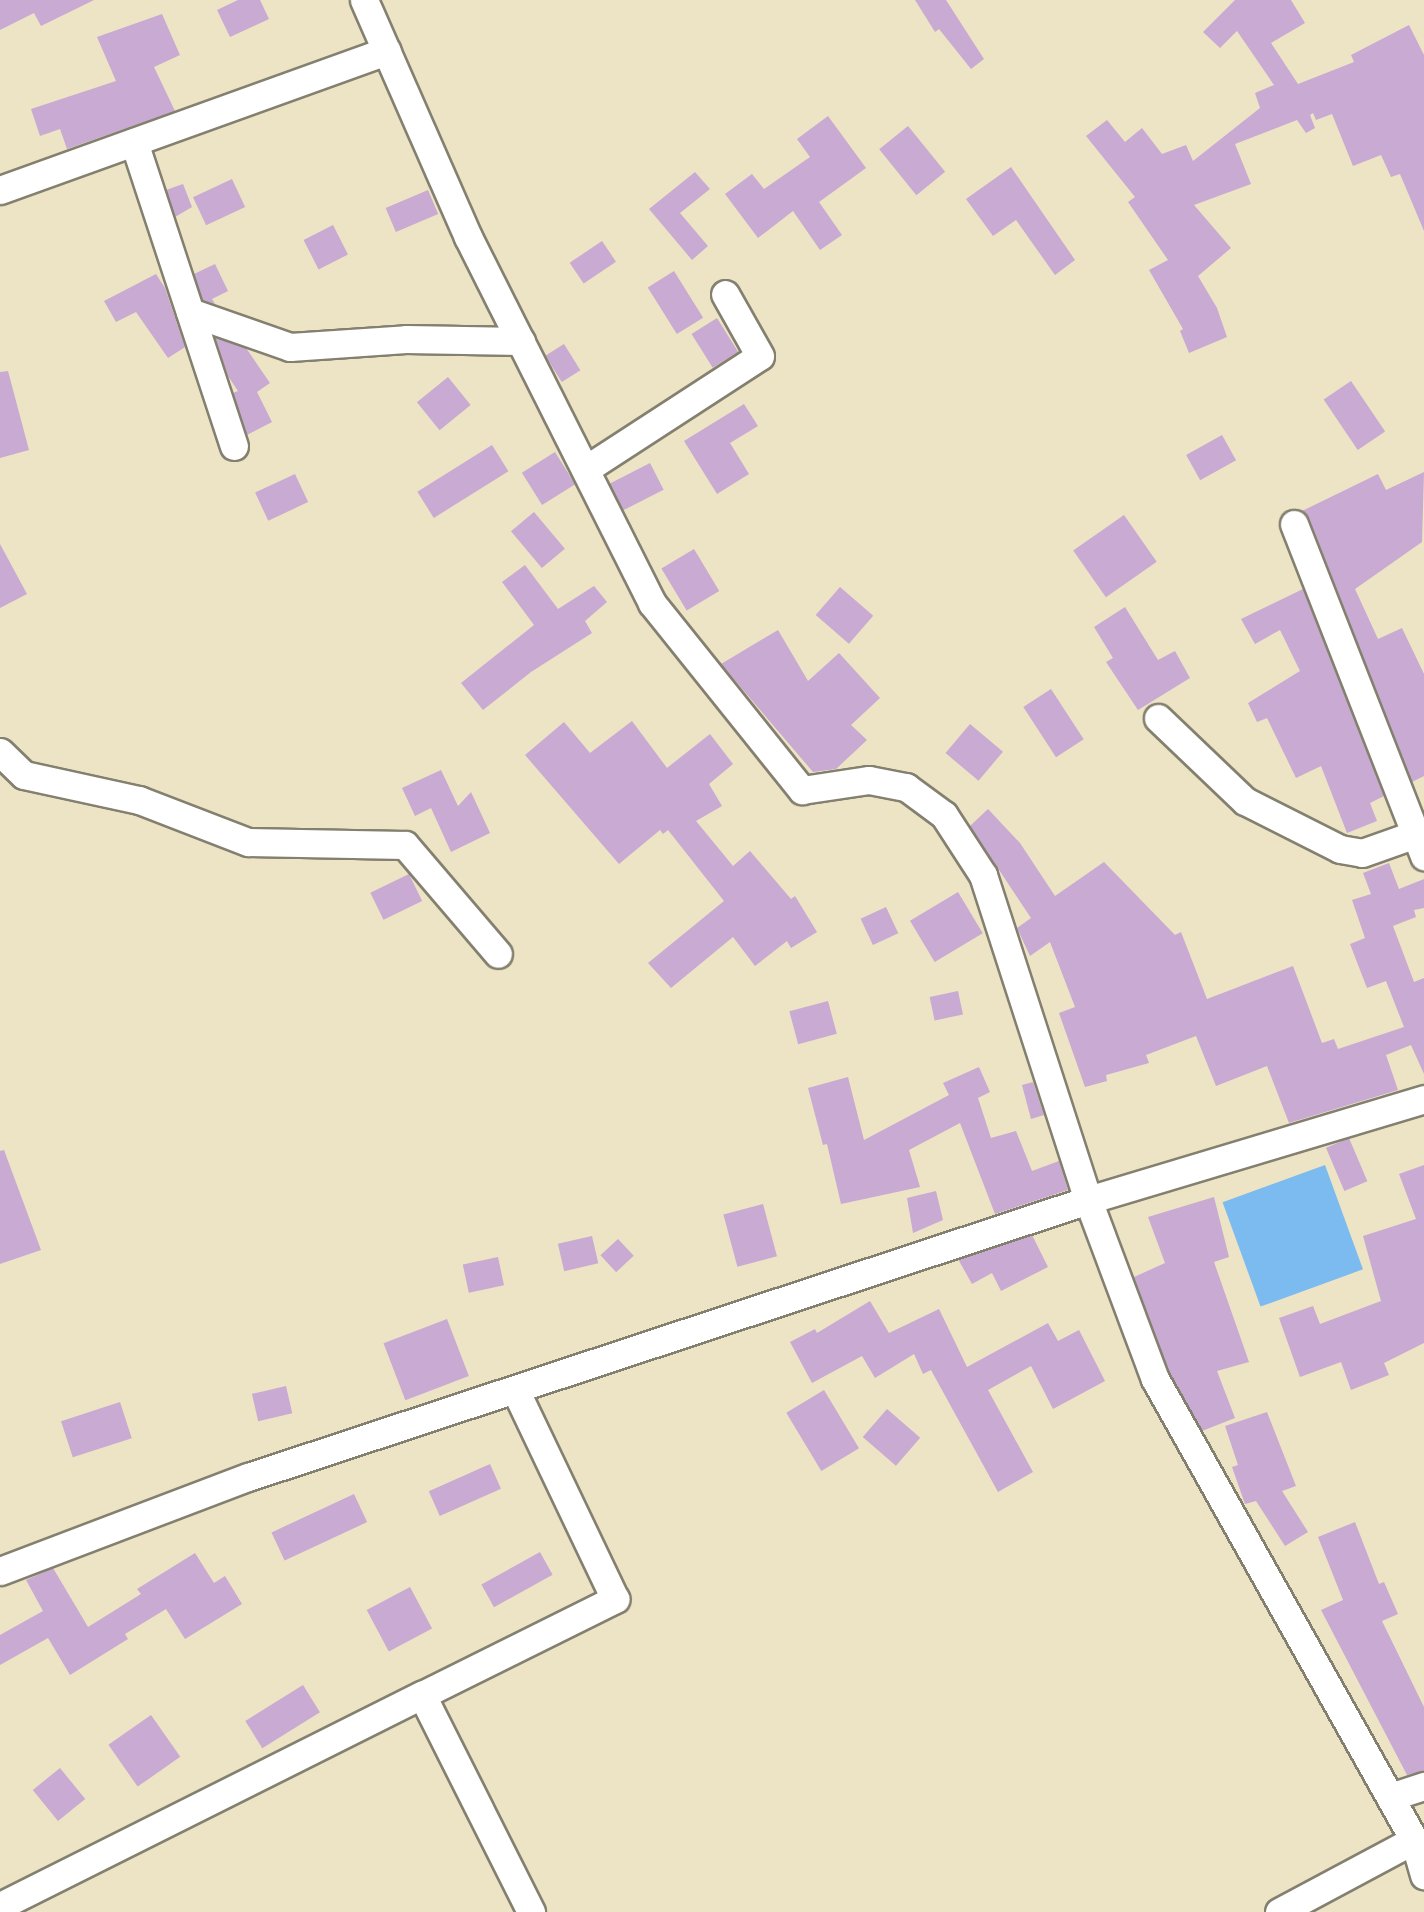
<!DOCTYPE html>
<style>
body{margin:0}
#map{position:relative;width:1424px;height:1912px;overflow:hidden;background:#ede3c5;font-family:Cardo,serif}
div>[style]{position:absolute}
.water>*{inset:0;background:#7bbbf0;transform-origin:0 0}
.building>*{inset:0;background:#c8aad2;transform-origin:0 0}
.roads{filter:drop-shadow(2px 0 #848070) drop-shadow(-2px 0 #848070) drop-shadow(0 2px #848070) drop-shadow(0 -2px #848070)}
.minor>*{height:27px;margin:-13.5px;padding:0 13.5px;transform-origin:13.5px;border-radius:13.5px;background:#fff}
span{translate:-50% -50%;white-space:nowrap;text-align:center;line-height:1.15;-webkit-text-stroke:6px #f7f3e8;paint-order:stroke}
</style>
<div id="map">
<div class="water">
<i style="left:1325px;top:1165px;width:111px;height:109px;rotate:70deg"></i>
</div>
<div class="building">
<i style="clip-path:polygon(0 0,94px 0,41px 26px,34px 13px,0 30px)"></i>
<i style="clip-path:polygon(238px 0,260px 0,269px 19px,230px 37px,217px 10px)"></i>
<i style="clip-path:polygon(915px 0,946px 0,984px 59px,971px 69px,939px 29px,935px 32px)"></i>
<i style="clip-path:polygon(1235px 0,1291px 0,1305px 23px,1271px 43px,1298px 84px,1354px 62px,1351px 55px,1409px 25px,1424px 55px,1424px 231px,1400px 174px,1391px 177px,1381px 155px,1353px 166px,1332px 114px,1316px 120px,1313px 113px,1310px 115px,1315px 128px,1306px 133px,1297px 120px,1235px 144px,1251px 184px,1194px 205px,1231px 248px,1198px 276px,1217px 308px,1227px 337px,1189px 353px,1180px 331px,1183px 329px,1149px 270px,1168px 260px,1128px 202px,1135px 197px,1086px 136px,1107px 120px,1125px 142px,1142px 128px,1162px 154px,1186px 145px,1193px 161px,1260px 108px,1255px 93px,1274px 85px,1237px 31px,1220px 48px,1203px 32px)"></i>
<i style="clip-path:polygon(162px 14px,180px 55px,154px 67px,175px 111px,67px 149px,60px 129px,40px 136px,31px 109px,116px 81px,97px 37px)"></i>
<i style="clip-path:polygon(828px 116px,866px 168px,819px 202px,842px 235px,820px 250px,793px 211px,758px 238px,725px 194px,752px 174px,764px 189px,810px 157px,797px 139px)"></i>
<i style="left:908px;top:126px;width:59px;height:37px;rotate:51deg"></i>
<i style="clip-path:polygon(1011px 167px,1075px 260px,1055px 275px,1016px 220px,993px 236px,966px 199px)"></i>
<i style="clip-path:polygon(695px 172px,710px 189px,680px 213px,708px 246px,692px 260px,649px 209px)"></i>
<i style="left:232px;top:179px;width:31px;height:43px;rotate:65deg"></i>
<i style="clip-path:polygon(183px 184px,192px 207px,175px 217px,166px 190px)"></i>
<i style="left:428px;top:190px;width:26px;height:46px;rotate:67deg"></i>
<i style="left:333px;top:225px;width:33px;height:33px;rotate:63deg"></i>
<i style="left:602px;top:241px;width:25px;height:39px;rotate:56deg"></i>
<i style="clip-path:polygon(215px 264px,228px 291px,212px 299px,215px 304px,202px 300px,194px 274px)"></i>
<i style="left:674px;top:271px;width:55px;height:31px;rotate:58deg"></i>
<i style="clip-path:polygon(156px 274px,165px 288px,185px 347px,168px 358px,136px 312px,116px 322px,104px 301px)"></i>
<i style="left:717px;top:318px;width:40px;height:30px;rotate:58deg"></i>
<i style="clip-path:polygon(215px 337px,246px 348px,270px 383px,257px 392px,272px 422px,247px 435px,233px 393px,238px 391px,228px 376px)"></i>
<i style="left:564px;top:344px;width:31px;height:22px;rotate:58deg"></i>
<i style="clip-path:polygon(8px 371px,29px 450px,0 458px,0 372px)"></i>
<i style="left:448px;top:377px;width:36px;height:40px;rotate:51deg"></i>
<i style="left:1351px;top:381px;width:61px;height:33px;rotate:56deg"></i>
<i style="clip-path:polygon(744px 404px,758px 426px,730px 443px,749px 474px,717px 494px,684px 441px)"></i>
<i style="left:1222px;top:435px;width:29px;height:41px;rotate:61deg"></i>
<i style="left:492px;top:445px;width:31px;height:88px;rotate:58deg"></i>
<i style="left:555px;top:452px;width:38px;height:39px;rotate:58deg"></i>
<i style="left:650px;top:463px;width:30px;height:46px;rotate:63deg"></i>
<i style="clip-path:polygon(1424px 472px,1422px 542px,1355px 589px,1378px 639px,1402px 628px,1424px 674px,1424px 776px,1412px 782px,1309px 518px,1302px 511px,1378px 474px,1386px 490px)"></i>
<i style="left:295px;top:474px;width:31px;height:44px;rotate:65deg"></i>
<i style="left:534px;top:512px;width:48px;height:30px;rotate:50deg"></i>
<i style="left:1124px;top:515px;width:57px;height:62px;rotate:55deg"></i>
<i style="clip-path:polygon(0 544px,27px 594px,0 608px)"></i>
<i style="left:694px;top:549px;width:49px;height:38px;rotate:59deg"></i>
<i style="clip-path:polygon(525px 565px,558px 609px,594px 586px,607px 602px,585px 621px,592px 633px,531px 672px,483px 710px,461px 683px,534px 625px,502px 582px)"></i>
<i style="left:840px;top:587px;width:44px;height:37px;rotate:41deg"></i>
<i style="clip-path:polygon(1303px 589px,1384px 796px,1370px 803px,1377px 821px,1347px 833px,1321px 766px,1296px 778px,1267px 718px,1257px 722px,1248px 703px,1300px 671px,1280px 630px,1255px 644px,1241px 619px)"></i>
<i style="clip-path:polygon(1125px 607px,1158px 660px,1175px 651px,1190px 678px,1138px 710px,1106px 662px,1113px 658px,1094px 627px)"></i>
<i style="clip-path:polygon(778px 630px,808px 681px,839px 653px,880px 698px,851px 725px,867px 740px,836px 769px,813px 772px,721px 664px)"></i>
<i style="left:1051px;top:689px;width:60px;height:33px;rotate:57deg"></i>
<i style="clip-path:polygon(632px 721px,667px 768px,710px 734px,733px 764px,709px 784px,722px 806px,696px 821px,733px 866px,750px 851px,791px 899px,795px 896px,817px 932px,791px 948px,787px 941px,755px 966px,733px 937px,671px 988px,648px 963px,724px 901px,668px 830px,663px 834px,660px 830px,619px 864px,525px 755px,564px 722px,590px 753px)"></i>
<i style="left:970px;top:724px;width:43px;height:38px;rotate:40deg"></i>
<i style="clip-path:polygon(441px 770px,458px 806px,471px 792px,490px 833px,451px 852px,431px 808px,415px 816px,402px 788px)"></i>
<i style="clip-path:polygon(988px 809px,1020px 843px,1055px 896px,1104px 862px,1175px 935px,1181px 932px,1207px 999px,1293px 966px,1322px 1043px,1334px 1039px,1338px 1049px,1404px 1027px,1386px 981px,1367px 988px,1350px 944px,1365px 938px,1352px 900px,1371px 894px,1363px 873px,1389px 863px,1399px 889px,1424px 879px,1424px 908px,1414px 910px,1416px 917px,1393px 926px,1414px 982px,1424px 978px,1424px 1074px,1411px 1045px,1386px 1055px,1398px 1090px,1289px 1123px,1267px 1066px,1216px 1086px,1196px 1036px,1146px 1055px,1149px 1063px,1106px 1075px,1107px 1081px,1085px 1087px,1059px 1013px,1075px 1007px,1050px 942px,1030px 956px,1017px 928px,1031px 918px,970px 826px)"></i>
<i style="left:409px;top:874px;width:30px;height:43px;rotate:64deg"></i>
<i style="left:958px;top:892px;width:48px;height:56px;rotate:59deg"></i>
<i style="left:886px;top:907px;width:29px;height:28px;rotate:65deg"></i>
<i style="left:958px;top:991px;width:24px;height:29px;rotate:78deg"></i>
<i style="left:828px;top:1001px;width:34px;height:40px;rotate:75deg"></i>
<i style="clip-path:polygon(979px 1067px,990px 1092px,978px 1098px,991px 1138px,1016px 1131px,1032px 1171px,1059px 1161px,1068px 1190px,995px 1214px,960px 1123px,909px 1150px,920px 1187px,841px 1204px,827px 1144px,823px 1145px,808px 1088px,848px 1077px,864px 1140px,949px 1095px,943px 1083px)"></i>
<i style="clip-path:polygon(1033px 1082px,1044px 1115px,1031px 1119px,1022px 1085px)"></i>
<i style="left:1349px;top:1138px;width:47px;height:25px;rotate:67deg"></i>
<i style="clip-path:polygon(4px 1150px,41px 1250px,0 1264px,0 1151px)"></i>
<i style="clip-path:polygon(1424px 1165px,1424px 1343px,1384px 1363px,1389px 1375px,1351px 1390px,1341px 1362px,1300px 1377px,1279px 1318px,1313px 1306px,1320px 1324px,1381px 1301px,1363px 1236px,1416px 1219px,1399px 1174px)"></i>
<i style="clip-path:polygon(936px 1191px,943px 1220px,913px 1233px,907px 1198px)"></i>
<i style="clip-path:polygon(1214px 1197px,1229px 1257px,1214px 1262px,1249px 1362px,1217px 1371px,1235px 1418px,1202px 1431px,1169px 1372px,1134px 1277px,1165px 1263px,1148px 1217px)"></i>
<i style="left:763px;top:1204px;width:54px;height:41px;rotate:75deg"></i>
<i style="clip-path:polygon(1032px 1235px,1048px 1267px,1001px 1291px,992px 1273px,972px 1284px,958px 1259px)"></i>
<i style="left:592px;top:1236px;width:28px;height:35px;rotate:77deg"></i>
<i style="left:618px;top:1239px;width:23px;height:24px;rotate:47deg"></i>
<i style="left:498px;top:1257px;width:29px;height:36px;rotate:78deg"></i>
<i style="clip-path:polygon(870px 1301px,889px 1333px,939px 1309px,967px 1367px,1048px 1323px,1058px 1341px,1079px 1330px,1105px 1381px,1053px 1409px,1031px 1366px,988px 1390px,1033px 1472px,998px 1492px,931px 1370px,923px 1374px,914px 1354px,875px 1378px,862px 1356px,812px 1383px,790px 1342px,815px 1329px,817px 1333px)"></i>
<i style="left:447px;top:1319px;width:61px;height:68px;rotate:69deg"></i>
<i style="left:286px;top:1386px;width:28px;height:35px;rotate:77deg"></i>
<i style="left:824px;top:1390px;width:68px;height:44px;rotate:59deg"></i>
<i style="left:120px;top:1402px;width:38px;height:62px;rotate:72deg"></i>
<i style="left:887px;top:1409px;width:44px;height:37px;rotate:41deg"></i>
<i style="clip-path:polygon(1267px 1412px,1296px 1486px,1282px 1491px,1308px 1532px,1285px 1546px,1256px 1501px,1245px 1504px,1232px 1467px,1238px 1465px,1225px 1426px)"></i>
<i style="left:490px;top:1464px;width:27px;height:67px;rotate:66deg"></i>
<i style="left:354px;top:1494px;width:31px;height:91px;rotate:65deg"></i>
<i style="clip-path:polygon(1355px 1522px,1379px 1584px,1384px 1582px,1398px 1614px,1382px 1621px,1424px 1707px,1424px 1771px,1407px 1775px,1321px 1610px,1343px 1600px,1318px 1537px)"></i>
<i style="left:540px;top:1552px;width:26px;height:67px;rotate:61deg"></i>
<i style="clip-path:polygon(195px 1553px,214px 1583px,225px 1576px,242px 1604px,185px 1639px,166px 1609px,125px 1634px,128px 1639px,70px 1675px,48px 1638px,0 1665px,0 1635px,43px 1611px,26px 1580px,53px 1568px,88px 1627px,141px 1594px,137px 1589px)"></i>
<i style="left:410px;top:1587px;width:47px;height:49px;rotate:62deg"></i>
<i style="left:303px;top:1685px;width:32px;height:68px;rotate:58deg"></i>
<i style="left:151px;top:1715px;width:51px;height:52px;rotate:55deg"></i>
<i style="left:60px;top:1768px;width:40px;height:35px;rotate:51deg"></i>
</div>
<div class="roads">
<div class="minor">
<i style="left:364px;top:0;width:259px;rotate:66.3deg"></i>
<i style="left:468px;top:237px;width:410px;rotate:63.3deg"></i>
<i style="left:652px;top:603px;width:240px;rotate:51.3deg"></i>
<i style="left:802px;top:790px;width:68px;rotate:-8.5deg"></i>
<i style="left:869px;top:780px;width:38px;rotate:11deg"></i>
<i style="left:906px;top:787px;width:47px;rotate:36.4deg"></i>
<i style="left:944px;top:815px;width:72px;rotate:57deg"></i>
<i style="left:983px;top:875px;width:342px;rotate:72.1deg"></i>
<i style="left:1088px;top:1200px;width:191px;rotate:69.5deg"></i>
<i style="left:1155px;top:1379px;width:529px;rotate:60.67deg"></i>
<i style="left:1414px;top:1840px;width:37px;rotate:74deg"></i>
<i style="left:134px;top:142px;width:320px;rotate:71.8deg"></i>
<i style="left:0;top:190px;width:411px;rotate:-19.8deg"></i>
<i style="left:190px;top:312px;width:106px;rotate:19.3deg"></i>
<i style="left:290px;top:347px;width:116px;rotate:-3.9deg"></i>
<i style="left:406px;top:339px;width:115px;rotate:1deg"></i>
<i style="left:586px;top:469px;width:207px;rotate:-33deg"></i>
<i style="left:760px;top:356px;width:71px;rotate:-119.4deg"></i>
<i style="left:1294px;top:524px;width:357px;rotate:68.6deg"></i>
<i style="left:1158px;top:718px;width:120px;rotate:43.7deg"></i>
<i style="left:1245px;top:801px;width:106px;rotate:26.8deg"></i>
<i style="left:1340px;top:849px;width:22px;rotate:10deg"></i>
<i style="left:1362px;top:853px;width:66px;rotate:-19.5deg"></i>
<i style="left:0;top:752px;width:33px;rotate:44deg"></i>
<i style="left:24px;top:775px;width:118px;rotate:12.3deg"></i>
<i style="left:139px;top:800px;width:117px;rotate:21.1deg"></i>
<i style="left:248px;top:842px;width:157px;rotate:1.1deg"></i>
<i style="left:405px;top:845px;width:143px;rotate:49.5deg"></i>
<i style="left:0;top:1571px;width:265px;rotate:-20.8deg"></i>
<i style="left:248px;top:1477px;width:884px;rotate:-18.25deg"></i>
<i style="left:1088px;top:1200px;width:351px;rotate:-16.7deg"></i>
<i style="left:422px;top:1695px;width:216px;rotate:-26.4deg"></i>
<i style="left:615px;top:1599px;width:230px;rotate:-115.5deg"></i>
<i style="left:1390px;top:1797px;width:36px;rotate:-18deg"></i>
<i style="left:0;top:1906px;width:472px;rotate:-26.6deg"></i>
<i style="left:422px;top:1695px;width:243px;rotate:63.3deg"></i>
<i style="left:1279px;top:1912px;width:153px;rotate:-28.1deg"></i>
</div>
</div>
</div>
